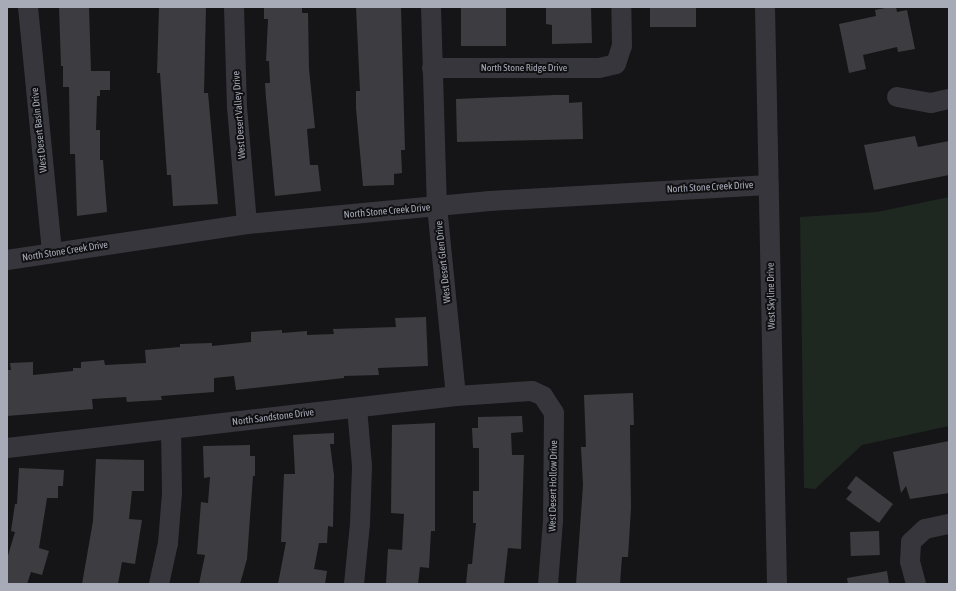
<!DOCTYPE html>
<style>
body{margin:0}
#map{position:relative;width:956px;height:591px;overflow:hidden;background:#151517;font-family:"Asap Condensed",sans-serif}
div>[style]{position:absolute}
.green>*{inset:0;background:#1f2721}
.building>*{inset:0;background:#3d3d41;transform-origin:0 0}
.minor>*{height:20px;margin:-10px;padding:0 10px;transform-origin:10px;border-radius:10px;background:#36363c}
span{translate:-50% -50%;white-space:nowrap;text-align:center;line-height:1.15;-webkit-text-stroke:4px #101012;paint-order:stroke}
.street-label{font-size:10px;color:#a7aab7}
.frame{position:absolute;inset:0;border:8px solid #a7aab7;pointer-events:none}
</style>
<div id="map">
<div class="green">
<i style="clip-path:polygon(949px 197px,949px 426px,862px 445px,815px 489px,804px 488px,800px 217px,877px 212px)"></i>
</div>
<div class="building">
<i style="clip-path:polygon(59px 7px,89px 7px,91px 71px,110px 71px,110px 90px,100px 90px,100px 96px,97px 96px,96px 130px,100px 130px,100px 160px,103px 160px,107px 212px,77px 216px,75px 154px,70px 154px,69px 87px,63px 87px,63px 66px,61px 66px)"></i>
<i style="clip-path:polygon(159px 7px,206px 7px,204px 93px,208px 93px,218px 204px,173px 206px,171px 175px,167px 175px,160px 73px,157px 73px)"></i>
<i style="clip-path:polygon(264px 7px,302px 7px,302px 13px,308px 13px,309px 69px,315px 128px,307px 129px,310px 165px,318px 165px,321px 191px,275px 196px,266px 98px,265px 83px,270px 83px,269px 61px,266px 61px,268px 19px,264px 19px)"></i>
<i style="clip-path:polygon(356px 7px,401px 7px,405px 150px,401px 150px,402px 173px,394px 174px,394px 185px,363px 186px,356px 108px,356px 91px,360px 91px)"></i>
<i style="left:461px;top:7px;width:45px;height:39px"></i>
<i style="clip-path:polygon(546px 7px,591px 7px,592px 43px,552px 44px,552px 25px,546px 24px)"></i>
<i style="left:650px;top:7px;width:46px;height:20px"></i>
<i style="clip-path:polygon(890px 7px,896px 7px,897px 12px,907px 10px,915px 49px,898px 52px,897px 47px,863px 55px,866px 69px,849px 73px,839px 24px,876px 16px,875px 10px)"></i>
<i style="clip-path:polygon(555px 95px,569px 95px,569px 103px,582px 102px,583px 139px,457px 142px,456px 99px)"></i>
<i style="clip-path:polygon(915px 136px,918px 147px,949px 141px,949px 175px,874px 190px,864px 145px)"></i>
<i style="clip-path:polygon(426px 317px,428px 366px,378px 368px,379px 375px,344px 376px,344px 378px,236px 390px,234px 376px,214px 378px,214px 392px,161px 396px,162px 400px,143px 401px,127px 402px,126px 397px,92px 399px,93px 409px,7px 416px,7px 370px,11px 370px,10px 363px,33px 362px,33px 375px,73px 371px,73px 368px,81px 368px,81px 362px,104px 360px,105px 365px,146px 363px,145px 350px,180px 347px,180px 344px,212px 343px,212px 346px,251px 342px,251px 332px,282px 330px,282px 333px,307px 331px,307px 335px,334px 334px,333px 329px,396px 327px,395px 318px)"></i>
<i style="clip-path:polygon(633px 393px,634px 425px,630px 425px,631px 508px,628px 557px,622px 557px,620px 584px,576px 584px,583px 485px,581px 447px,586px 447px,584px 395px)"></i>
<i style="clip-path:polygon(522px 416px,523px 432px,511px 433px,512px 455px,524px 455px,521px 549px,508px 548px,504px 584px,466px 584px,468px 564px,472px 564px,476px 523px,473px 523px,473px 491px,479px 491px,479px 448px,473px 448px,472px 428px,478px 428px,478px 417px)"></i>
<i style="clip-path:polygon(435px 423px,435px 531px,431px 531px,429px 568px,420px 567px,418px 584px,386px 584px,388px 549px,402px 550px,404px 514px,391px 513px,392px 425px)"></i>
<i style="clip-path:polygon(334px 433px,334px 444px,330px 444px,334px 475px,333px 527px,328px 526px,327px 543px,319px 543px,314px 569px,327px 571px,325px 584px,278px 584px,286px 542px,281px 542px,284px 474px,295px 474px,293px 435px)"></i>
<i style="clip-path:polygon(949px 441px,949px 493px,910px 499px,906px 486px,901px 493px,893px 452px)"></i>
<i style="clip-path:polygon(250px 445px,250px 456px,255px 456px,255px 476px,253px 476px,247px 559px,240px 584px,199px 584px,205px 555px,197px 554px,201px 502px,208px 503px,210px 477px,204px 478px,203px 446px)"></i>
<i style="clip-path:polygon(96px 459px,144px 460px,144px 491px,132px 491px,129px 519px,142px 520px,135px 564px,122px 562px,118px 584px,82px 584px,93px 521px)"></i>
<i style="clip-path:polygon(19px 468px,64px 470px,63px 486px,58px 486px,58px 498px,47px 498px,39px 548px,49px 551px,42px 575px,31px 572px,27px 584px,7px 584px,7px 559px,15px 532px,11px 531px,15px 504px,17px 504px)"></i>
<i style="clip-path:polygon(856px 476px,893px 504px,879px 523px,846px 499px,852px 492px,847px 488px)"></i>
<i style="left:879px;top:531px;width:24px;height:29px;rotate:88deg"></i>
<i style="clip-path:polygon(887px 571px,889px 584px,848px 584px,847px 578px)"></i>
</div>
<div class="minor">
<i style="left:28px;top:7px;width:246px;rotate:84.4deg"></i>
<i style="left:234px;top:7px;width:100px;rotate:88.3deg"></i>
<i style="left:237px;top:107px;width:117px;rotate:85.1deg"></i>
<i style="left:431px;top:7px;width:199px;rotate:88.3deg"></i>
<i style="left:437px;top:206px;width:191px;rotate:84.3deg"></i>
<i style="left:765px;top:7px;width:577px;rotate:88.81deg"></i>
<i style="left:432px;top:68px;width:167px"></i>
<i style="left:599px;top:68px;width:17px;rotate:-13deg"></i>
<i style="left:616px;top:64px;width:19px;rotate:-72deg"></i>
<i style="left:622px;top:46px;width:39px;rotate:-91deg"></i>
<i style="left:897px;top:97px;width:35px;rotate:10deg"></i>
<i style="left:931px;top:103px;width:18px;rotate:-13deg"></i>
<i style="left:7px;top:260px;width:243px;rotate:-8.5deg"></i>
<i style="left:247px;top:224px;width:244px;rotate:-5.4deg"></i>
<i style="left:490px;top:201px;width:279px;rotate:-3.3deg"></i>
<i style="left:7px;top:448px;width:452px;rotate:-6.6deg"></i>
<i style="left:456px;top:396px;width:76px;rotate:-3.8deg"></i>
<i style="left:532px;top:391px;width:12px;rotate:24deg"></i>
<i style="left:543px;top:396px;width:20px;rotate:57deg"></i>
<i style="left:554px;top:413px;width:108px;rotate:90.5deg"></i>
<i style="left:553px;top:521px;width:63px;rotate:94.5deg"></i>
<i style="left:159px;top:584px;width:42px;rotate:-77.6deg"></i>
<i style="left:168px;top:543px;width:50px;rotate:-85.4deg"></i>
<i style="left:172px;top:493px;width:64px;rotate:-90.9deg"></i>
<i style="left:354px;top:584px;width:60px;rotate:-84.3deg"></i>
<i style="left:360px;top:524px;width:58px;rotate:-88deg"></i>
<i style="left:362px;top:466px;width:58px;rotate:-94.9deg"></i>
<i style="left:916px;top:584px;width:23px;rotate:-105deg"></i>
<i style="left:910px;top:562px;width:20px;rotate:-87deg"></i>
<i style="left:911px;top:542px;width:19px;rotate:-43deg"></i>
<i style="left:925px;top:529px;width:25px;rotate:-12deg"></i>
</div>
<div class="street-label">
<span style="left:524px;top:68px">North Stone Ridge Drive</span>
<span style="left:239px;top:115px;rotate:-94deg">West Desert Valley Drive</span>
<span style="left:39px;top:130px;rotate:-96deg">West Desert Basin Drive</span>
<span style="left:710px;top:187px;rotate:-3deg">North Stone Creek Drive</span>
<span style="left:387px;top:211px;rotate:-5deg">North Stone Creek Drive</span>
<span style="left:65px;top:251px;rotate:-9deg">North Stone Creek Drive</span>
<span style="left:443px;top:262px;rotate:-96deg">West Desert Glen Drive</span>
<span style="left:771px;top:296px;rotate:-91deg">West Skyline Drive</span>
<span style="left:273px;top:417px;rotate:-7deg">North Sandstone Drive</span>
<span style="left:553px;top:486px;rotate:-89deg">West Desert Hollow Drive</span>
</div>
<div class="frame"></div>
</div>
